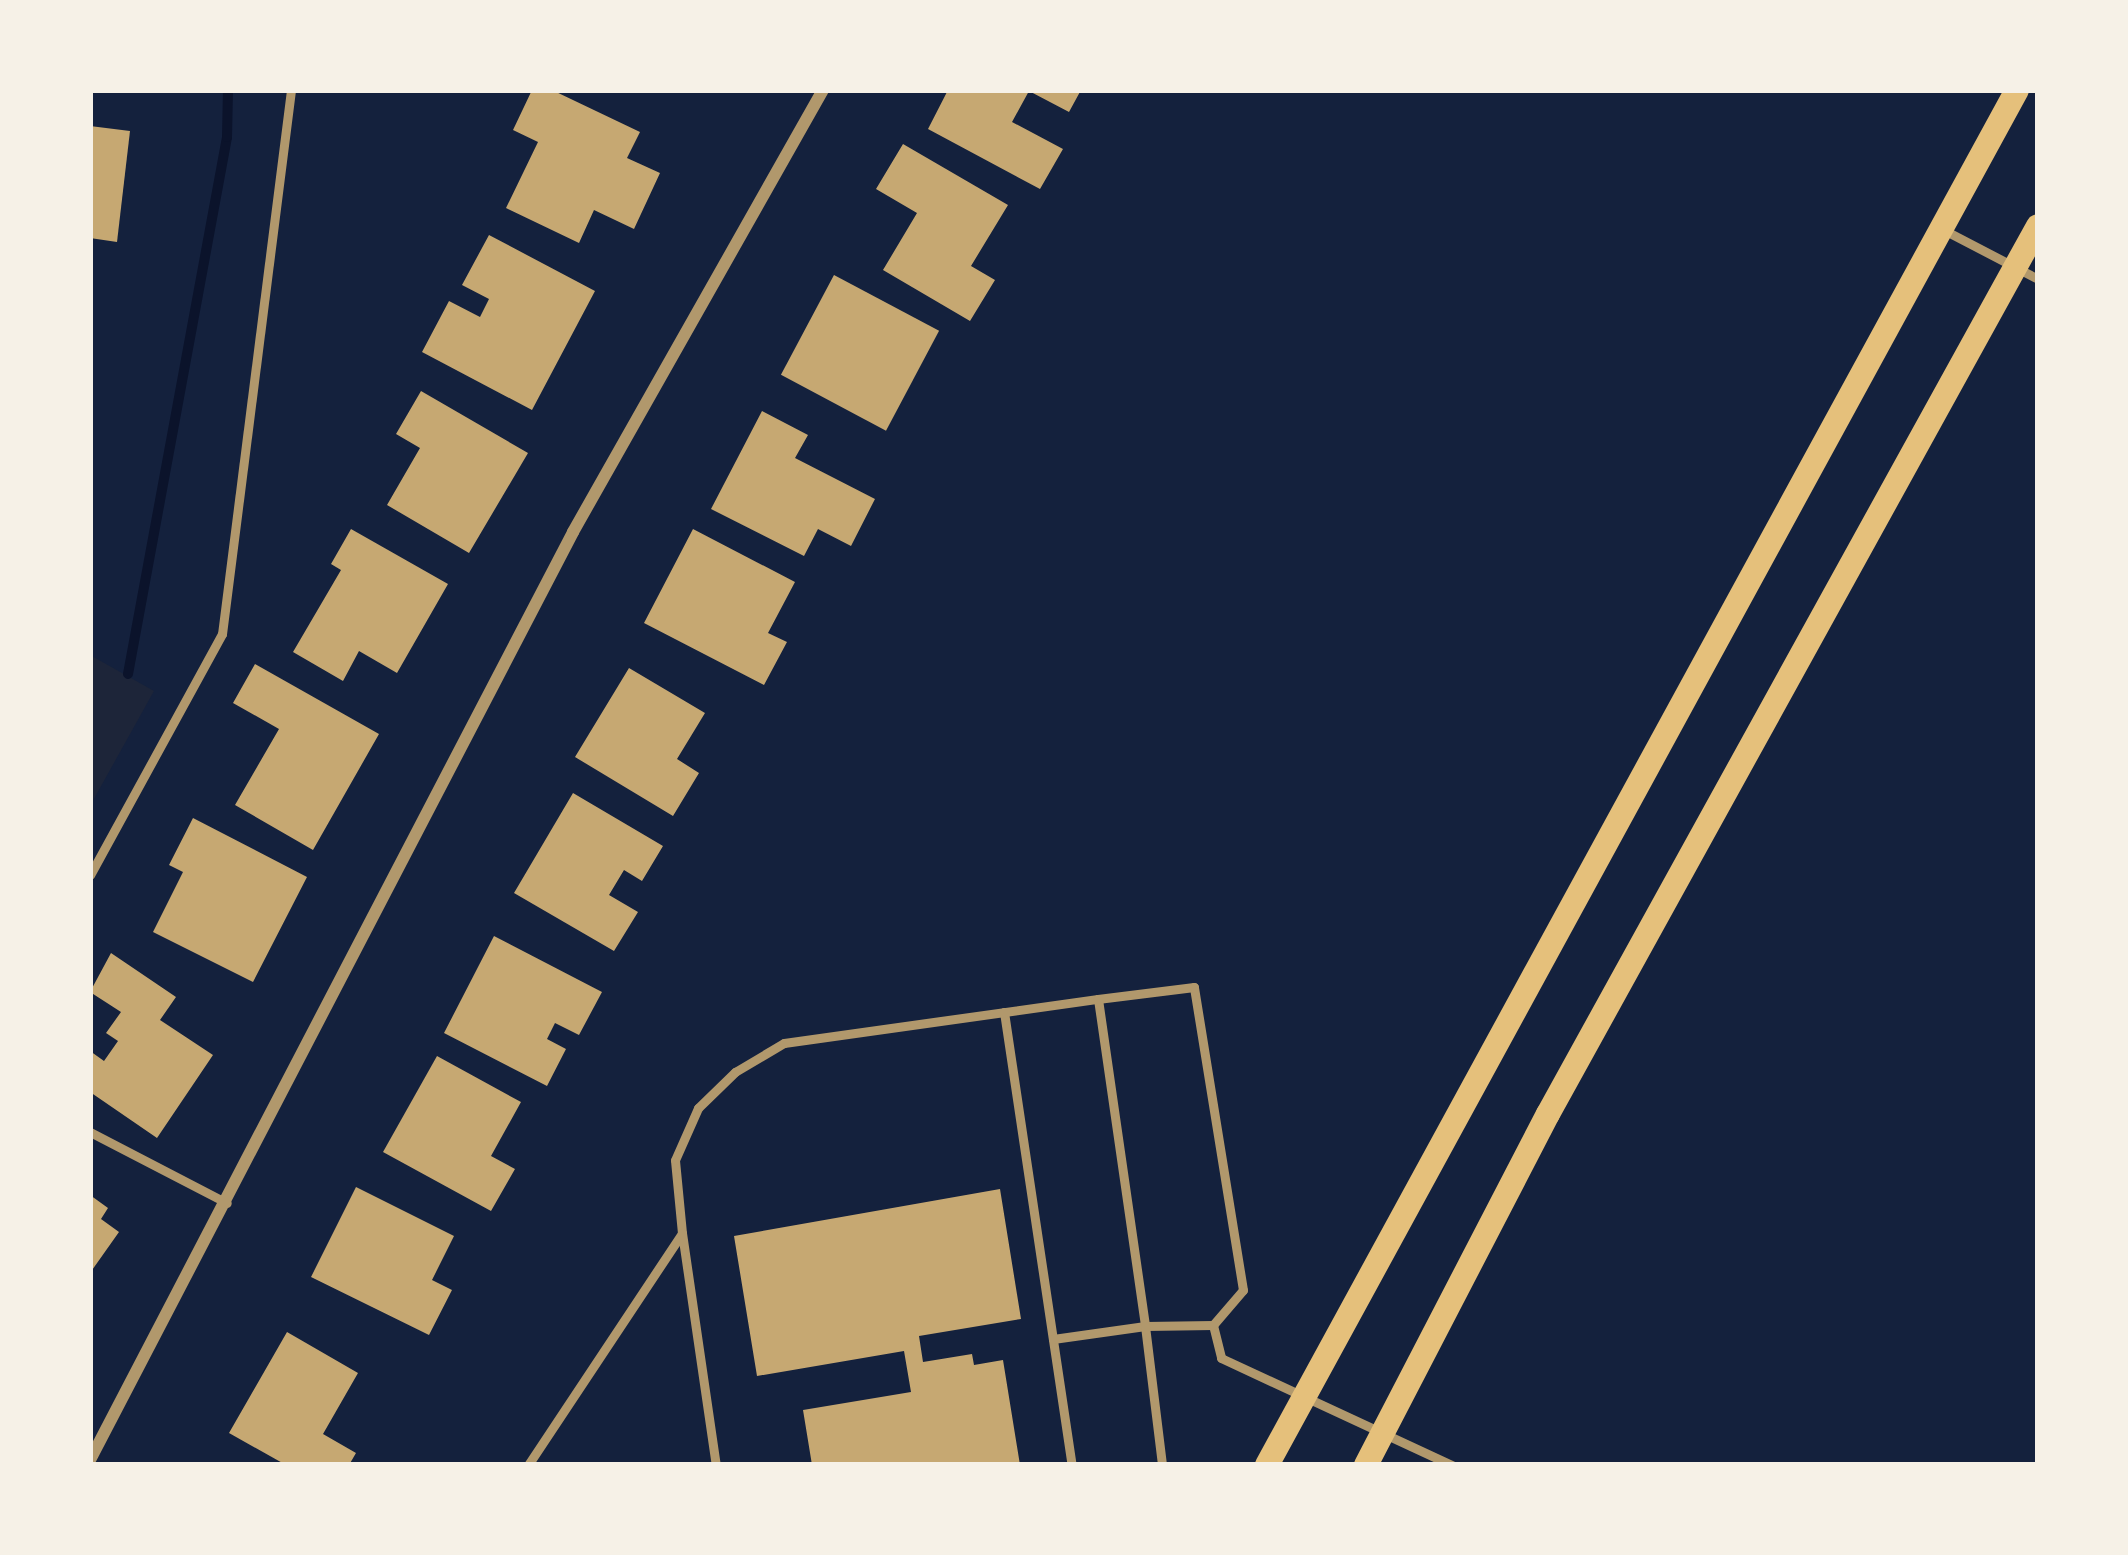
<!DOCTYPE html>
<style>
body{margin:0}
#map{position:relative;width:2128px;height:1555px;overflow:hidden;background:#14213d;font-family:Roboto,sans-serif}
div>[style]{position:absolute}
.green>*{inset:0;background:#1d2539}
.stream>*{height:10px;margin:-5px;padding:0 5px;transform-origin:5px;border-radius:5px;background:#0b132b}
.building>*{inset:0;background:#c6a872;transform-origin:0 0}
.service>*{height:9px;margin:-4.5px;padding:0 4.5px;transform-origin:4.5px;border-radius:4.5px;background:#b1986c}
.minor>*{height:12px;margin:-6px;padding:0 6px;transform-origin:6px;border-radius:6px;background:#b1986c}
.secondary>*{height:24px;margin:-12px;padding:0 12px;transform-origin:12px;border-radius:12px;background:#e5c07b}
span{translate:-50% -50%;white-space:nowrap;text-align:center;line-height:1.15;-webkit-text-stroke:9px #f6f1e7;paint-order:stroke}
.frame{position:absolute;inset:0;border:93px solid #f6f1e7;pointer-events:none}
</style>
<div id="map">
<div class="green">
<i style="clip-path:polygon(90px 655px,154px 691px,90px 806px)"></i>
</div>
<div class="stream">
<i style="left:128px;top:674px;width:546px;rotate:-79.55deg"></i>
<i style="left:227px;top:137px;width:47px;rotate:-88.8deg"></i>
</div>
<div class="building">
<i style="clip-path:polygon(532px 90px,552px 90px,640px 132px,627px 158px,660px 173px,634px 229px,594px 210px,579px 243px,506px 208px,538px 142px,513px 130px)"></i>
<i style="clip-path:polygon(948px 90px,1081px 90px,1069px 112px,1029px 91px,1012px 122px,1063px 149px,1040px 189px,928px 129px)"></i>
<i style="clip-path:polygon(90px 126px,130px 131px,117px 242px,90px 238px)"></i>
<i style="clip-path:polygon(903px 144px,1008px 205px,971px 266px,995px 280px,970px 321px,883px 270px,917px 213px,876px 189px)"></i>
<i style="clip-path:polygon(489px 235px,595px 291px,532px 410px,422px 352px,449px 301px,480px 317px,489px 299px,462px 285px)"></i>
<i style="left:834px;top:275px;width:119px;height:113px;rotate:28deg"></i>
<i style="clip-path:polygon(421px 391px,528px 453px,469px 553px,387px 505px,420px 448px,396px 434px)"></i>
<i style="clip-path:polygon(762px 411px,808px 435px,795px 458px,875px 499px,851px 546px,818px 529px,804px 556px,711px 509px)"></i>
<i style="clip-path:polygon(351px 529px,448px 584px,397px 673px,359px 651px,343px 681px,293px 652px,341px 570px,331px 564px)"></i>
<i style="clip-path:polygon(693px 529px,795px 582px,768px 633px,787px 642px,764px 685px,644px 623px)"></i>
<i style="clip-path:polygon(255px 664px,379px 734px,313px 850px,235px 805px,279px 729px,233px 703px)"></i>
<i style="clip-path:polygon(629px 668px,705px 713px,677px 759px,699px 773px,673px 816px,575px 757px)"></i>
<i style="clip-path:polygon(573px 793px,663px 846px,642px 881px,624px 870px,609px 895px,638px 912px,614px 951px,514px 893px)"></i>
<i style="clip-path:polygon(193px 818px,307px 877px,253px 982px,153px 932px,183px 872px,169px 865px)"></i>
<i style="clip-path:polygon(494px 936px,602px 992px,579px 1035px,555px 1023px,547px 1039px,566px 1049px,547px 1086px,444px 1033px)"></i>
<i style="clip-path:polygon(111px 953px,176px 997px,160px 1020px,213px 1055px,157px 1138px,90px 1092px,90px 1051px,104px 1061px,118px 1041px,106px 1033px,121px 1012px,90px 992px)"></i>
<i style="clip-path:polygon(437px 1056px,521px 1102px,491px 1156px,515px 1169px,491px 1211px,383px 1152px)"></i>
<i style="clip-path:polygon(356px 1187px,454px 1236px,432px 1280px,452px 1290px,429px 1335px,311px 1277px)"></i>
<i style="clip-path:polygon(1000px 1189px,1021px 1319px,919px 1336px,923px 1362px,972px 1354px,974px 1365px,1003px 1360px,1020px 1465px,812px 1465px,803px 1410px,911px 1392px,904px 1351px,757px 1376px,734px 1236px)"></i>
<i style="clip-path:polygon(90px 1195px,108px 1208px,101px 1219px,119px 1232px,90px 1273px)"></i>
<i style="clip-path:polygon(287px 1332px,358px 1373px,323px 1434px,356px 1453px,349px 1465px,286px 1465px,229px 1433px)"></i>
</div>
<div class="service">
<i style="left:1942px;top:229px;width:108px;rotate:27.5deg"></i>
<i style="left:90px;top:875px;width:275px;rotate:-61.3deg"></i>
<i style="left:222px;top:634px;width:548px;rotate:-82.77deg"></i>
<i style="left:1004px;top:1012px;width:458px;rotate:81.5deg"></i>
<i style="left:90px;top:1132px;width:154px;rotate:27.4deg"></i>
<i style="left:682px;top:1233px;width:73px;rotate:-95.5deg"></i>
<i style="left:675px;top:1160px;width:57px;rotate:-66.1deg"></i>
<i style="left:698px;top:1108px;width:52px;rotate:-44.2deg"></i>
<i style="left:735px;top:1072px;width:57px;rotate:-30.6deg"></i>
<i style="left:784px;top:1043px;width:317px;rotate:-8deg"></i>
<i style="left:1213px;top:1325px;width:34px;rotate:76deg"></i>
<i style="left:1221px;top:1358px;width:255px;rotate:24.9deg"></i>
<i style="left:1053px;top:1339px;width:93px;rotate:-8deg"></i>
<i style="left:1145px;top:1326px;width:68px;rotate:-0.8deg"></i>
<i style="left:1213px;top:1325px;width:46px;rotate:-49.4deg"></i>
<i style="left:1243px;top:1290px;width:307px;rotate:-99.2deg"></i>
<i style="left:1194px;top:987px;width:97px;rotate:172.9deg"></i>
<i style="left:1098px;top:999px;width:330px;rotate:81.8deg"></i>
<i style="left:1145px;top:1326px;width:140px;rotate:83deg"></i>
<i style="left:528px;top:1465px;width:278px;rotate:-56.4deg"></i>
<i style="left:682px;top:1233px;width:234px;rotate:81.7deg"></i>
</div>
<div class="minor">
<i style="left:90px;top:1460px;width:1046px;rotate:-62.5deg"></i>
<i style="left:573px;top:532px;width:508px;rotate:-60.51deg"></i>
</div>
<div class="secondary">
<i style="left:1267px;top:1465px;width:1566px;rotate:-61.39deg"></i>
<i style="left:1366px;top:1465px;width:395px;rotate:-62.6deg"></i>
<i style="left:1548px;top:1114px;width:1014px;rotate:-61.11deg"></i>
</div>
<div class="frame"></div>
</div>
